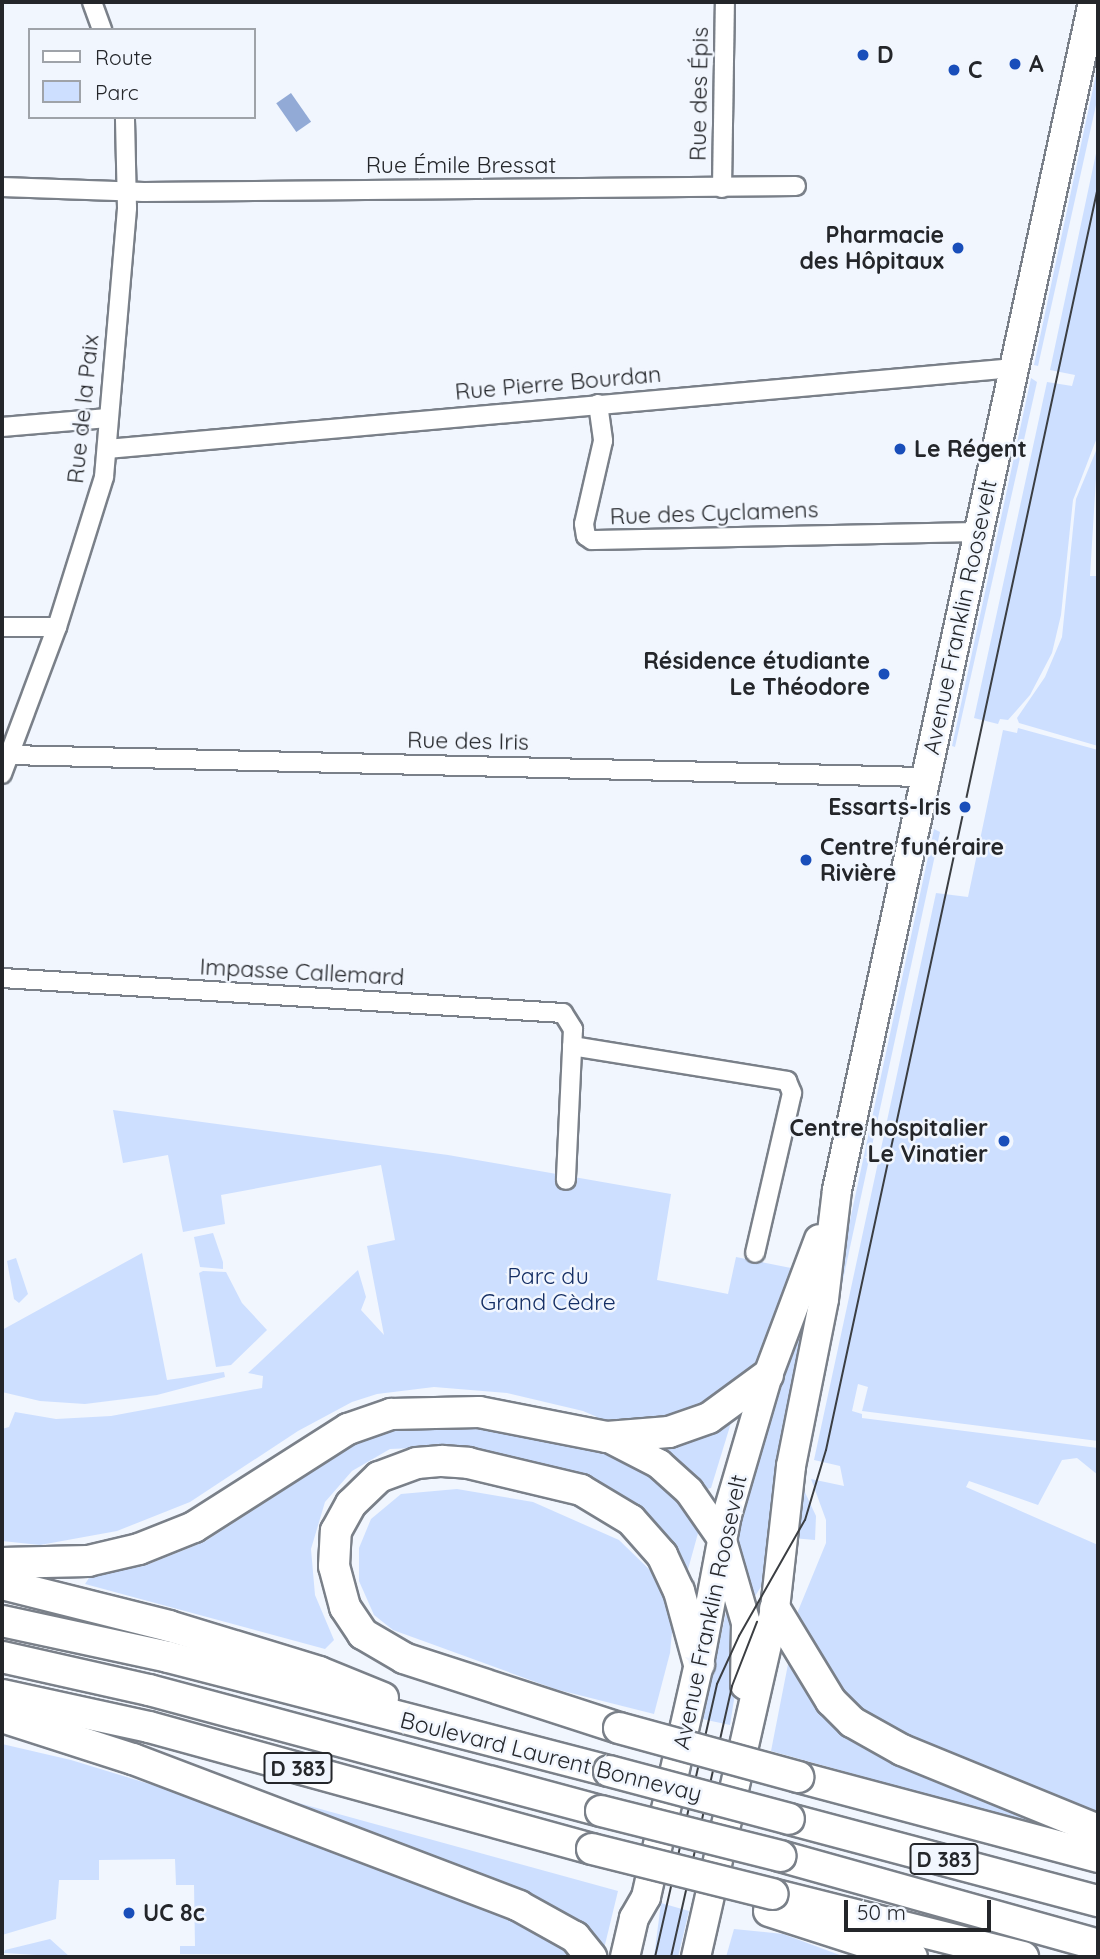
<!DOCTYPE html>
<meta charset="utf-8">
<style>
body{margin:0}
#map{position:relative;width:1100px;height:1959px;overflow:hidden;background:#f1f6fe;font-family:Quicksand,sans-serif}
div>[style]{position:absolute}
.green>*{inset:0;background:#cddfff}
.water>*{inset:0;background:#92aad6;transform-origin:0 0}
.roads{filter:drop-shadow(2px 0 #7a8089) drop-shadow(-2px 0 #7a8089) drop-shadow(0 2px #7a8089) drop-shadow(0 -2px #7a8089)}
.minor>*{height:18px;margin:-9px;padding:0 9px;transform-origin:9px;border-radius:9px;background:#fff}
.primary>*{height:28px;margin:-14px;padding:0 14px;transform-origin:14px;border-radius:14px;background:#fff}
.trunk>*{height:30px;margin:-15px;padding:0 15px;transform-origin:15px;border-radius:15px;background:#fff}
.tram>*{height:2px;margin:-1px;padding:0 1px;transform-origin:1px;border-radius:1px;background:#3b3e42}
.bridges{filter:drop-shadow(2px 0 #7a8089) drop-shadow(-2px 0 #7a8089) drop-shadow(0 2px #7a8089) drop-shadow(0 -2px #7a8089)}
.trunk-bridge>*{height:30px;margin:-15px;padding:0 15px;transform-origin:15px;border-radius:15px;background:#fff}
.dots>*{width:19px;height:19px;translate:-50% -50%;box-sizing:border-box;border:4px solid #f1f6fe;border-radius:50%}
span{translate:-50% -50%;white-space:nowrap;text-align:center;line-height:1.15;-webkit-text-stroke:5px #f1f6fe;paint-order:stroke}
.shield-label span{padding:2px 5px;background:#f1f6fe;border:2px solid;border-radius:5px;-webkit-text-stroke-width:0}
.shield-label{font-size:21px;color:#24262a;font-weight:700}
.poi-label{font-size:23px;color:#24262a;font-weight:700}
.left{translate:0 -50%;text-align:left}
.right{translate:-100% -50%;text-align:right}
.street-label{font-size:23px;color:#24262a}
.park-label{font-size:23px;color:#152f65}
.frame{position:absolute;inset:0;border:4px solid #24262a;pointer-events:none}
.legend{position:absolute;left:28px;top:28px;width:228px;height:91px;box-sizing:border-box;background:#f1f6fe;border:2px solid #9fa3a9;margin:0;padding:9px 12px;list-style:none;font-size:21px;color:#24262a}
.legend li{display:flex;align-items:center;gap:14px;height:35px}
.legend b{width:35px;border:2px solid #9fa3a9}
.scale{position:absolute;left:844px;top:1900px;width:147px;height:32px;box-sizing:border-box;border:4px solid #24262a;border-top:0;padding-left:9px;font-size:21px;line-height:24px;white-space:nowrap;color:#24262a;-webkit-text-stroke:5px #f1f6fe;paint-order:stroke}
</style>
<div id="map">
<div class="green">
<i style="clip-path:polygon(1098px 65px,1098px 96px,1038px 366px,1034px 365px)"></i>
<i style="clip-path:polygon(1098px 144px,1098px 435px,1073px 500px,1061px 615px,1052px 653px,1030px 695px,1008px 720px,1000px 719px,998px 724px,974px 718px,1047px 382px,1072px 386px,1075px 375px,1050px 370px)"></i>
<i style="clip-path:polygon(1031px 378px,1037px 382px,955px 747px,952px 746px)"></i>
<i style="clip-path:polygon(1098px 446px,1090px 576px,1098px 576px,1098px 746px,1019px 723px,1017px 718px,1045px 677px,1062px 637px,1076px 499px)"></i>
<i style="clip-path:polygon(1018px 728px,1098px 750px,1098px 1441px,862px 1411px,868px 1387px,858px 1384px,852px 1411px,862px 1414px,862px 1418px,1098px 1448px,1098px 1475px,1077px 1458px,1062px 1460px,1038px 1505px,969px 1481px,966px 1487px,1098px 1545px,1098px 1819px,857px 1715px,798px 1629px,798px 1611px,826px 1543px,826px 1520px,811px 1479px,844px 1486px,840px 1466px,814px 1460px,936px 893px,968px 897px,1003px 730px,1017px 733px)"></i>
<i style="clip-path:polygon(934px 829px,940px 832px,839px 1298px,834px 1295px)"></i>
<i style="clip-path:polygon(113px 1110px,448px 1155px,671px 1194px,657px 1280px,728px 1294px,736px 1257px,791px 1268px,765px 1349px,748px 1372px,694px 1417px,599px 1423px,597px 1417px,583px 1411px,507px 1393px,434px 1387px,377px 1394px,352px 1402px,298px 1431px,190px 1502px,117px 1531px,40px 1545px,2px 1541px,2px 1429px,9px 1427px,15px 1412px,56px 1419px,111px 1416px,262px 1388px,263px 1376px,248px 1373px,358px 1270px,366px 1297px,361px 1310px,384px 1335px,367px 1246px,395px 1240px,381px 1165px,221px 1195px,225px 1224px,183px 1232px,168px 1155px,123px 1163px)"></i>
<i style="clip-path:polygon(213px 1233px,223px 1262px,223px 1269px,200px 1267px,194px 1237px)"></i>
<i style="clip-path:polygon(142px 1253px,167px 1380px,224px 1372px,225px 1377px,157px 1395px,85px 1404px,40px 1401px,2px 1392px,2px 1330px)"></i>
<i style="clip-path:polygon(16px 1258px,28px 1294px,19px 1303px,14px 1299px,7px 1261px)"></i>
<i style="clip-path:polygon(203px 1271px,226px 1272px,242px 1303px,267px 1330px,231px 1365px,216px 1367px,199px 1273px)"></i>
<i style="clip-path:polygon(808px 1303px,812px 1304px,769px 1574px,752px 1601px,731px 1546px)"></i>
<i style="clip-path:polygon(734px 1413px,711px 1488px,704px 1490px,652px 1449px)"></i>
<i style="clip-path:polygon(461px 1425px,537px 1436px,621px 1455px,681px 1498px,700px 1526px,687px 1573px,668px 1541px,545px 1470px,463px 1446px,390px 1449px,352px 1471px,325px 1502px,311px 1549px,315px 1595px,334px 1640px,325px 1649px,85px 1584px,91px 1575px,144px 1566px,204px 1542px,365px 1438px,409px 1427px)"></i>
<i style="clip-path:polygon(802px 1486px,816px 1516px,815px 1540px,792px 1538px)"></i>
<i style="clip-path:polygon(457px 1489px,533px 1502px,619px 1540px,654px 1574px,673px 1622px,670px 1653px,654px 1714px,555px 1689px,393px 1630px,374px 1615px,359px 1581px,359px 1548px,371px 1519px,401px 1494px)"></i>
<i style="clip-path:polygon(732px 1586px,737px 1681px,730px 1725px,702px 1719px)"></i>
<i style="clip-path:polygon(790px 1654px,812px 1692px,1098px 1842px,771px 1751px)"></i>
<i style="clip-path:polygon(2px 1744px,71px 1760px,192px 1797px,528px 1918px,583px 1957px,180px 1954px,180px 1946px,195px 1946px,194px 1885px,176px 1885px,175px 1859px,99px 1860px,99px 1880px,59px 1880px,56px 1919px,2px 1935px)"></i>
<i style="clip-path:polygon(255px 1791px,618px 1891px,602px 1957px)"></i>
<i style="clip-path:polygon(661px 1903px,689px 1911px,678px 1957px,654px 1957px)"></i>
<i style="clip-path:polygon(734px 1929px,783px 1934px,845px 1957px,726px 1957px)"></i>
<i style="clip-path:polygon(50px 1939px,70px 1957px,4px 1953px,5px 1950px)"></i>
</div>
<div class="water">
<i style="left:291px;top:93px;width:35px;height:18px;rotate:55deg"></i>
</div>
<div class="roads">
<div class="minor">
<i style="left:92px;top:2px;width:30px;rotate:70deg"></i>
<i style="left:2px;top:187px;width:142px;rotate:2deg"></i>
<i style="left:144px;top:192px;width:652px;rotate:-0.53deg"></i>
<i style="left:722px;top:188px;width:186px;rotate:-89.1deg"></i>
<i style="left:598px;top:404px;width:37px;rotate:82deg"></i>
<i style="left:603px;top:441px;width:85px;rotate:102.9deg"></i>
<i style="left:584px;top:524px;width:12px;rotate:81deg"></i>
<i style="left:586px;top:536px;width:7px;rotate:34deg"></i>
<i style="left:592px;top:540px;width:387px;rotate:-1.2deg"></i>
<i style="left:2px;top:427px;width:106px;rotate:-4.9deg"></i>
<i style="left:107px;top:449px;width:911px;rotate:-5.1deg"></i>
<i style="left:2px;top:627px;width:55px"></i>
<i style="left:9px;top:755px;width:916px;rotate:1.38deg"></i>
<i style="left:2px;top:774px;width:157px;rotate:-69.5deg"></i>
<i style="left:57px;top:627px;width:157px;rotate:-72.6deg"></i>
<i style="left:104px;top:477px;width:270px;rotate:-85.1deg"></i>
<i style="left:127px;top:208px;width:91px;rotate:-91.3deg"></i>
<i style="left:2px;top:978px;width:562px;rotate:3.57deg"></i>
<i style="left:563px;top:1013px;width:19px;rotate:58deg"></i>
<i style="left:573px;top:1029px;width:151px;rotate:92.7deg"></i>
<i style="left:572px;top:1046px;width:218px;rotate:9.2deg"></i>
<i style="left:787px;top:1081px;width:13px;rotate:67deg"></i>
<i style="left:792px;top:1093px;width:164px;rotate:103deg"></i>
</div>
<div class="primary">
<i style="left:607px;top:1437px;width:59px;rotate:27.4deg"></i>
<i style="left:659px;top:1464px;width:40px;rotate:42deg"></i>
<i style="left:689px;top:1491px;width:56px;rotate:55.2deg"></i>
<i style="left:721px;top:1537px;width:90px;rotate:73.8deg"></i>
<i style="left:746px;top:1623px;width:62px;rotate:90.9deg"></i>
<i style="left:625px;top:1957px;width:40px;rotate:-77deg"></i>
<i style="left:634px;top:1918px;width:24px;rotate:-60deg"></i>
<i style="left:646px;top:1897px;width:239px;rotate:-77.2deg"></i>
<i style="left:699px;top:1664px;width:152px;rotate:-79.4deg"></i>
<i style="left:727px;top:1515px;width:146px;rotate:-73.7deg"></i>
<i style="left:768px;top:1375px;width:145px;rotate:-69.4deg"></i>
<i style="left:696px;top:1957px;width:357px;rotate:-77.2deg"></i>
<i style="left:775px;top:1609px;width:144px;rotate:-83.6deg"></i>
<i style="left:791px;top:1466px;width:170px;rotate:-78.8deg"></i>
<i style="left:824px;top:1299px;width:110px;rotate:-83.2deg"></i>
<i style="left:837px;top:1190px;width:1215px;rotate:-77.84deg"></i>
</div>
<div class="trunk">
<i style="left:2px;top:1563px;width:86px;rotate:-1.3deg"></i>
<i style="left:88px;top:1561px;width:52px;rotate:-13.2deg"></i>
<i style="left:139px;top:1549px;width:59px;rotate:-21.8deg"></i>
<i style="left:194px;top:1527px;width:183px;rotate:-32.5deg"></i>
<i style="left:348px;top:1429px;width:46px;rotate:-19.2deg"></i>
<i style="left:391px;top:1414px;width:88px;rotate:-1.3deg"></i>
<i style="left:479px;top:1412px;width:130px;rotate:11.1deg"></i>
<i style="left:607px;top:1437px;width:62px;rotate:-4.6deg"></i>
<i style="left:669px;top:1432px;width:42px;rotate:-19.3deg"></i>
<i style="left:709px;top:1418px;width:73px;rotate:-36.1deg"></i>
<i style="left:2px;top:1584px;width:172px;rotate:14.1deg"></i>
<i style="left:169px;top:1626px;width:157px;rotate:17deg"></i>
<i style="left:319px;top:1672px;width:69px;rotate:22.1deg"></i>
<i style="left:775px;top:1609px;width:108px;rotate:58.7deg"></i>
<i style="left:831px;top:1701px;width:30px;rotate:45deg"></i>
<i style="left:852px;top:1722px;width:57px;rotate:29.2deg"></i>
<i style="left:902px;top:1750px;width:212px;rotate:22.2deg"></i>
<i style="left:2px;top:1621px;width:170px;rotate:12.2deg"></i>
<i style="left:168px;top:1657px;width:455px;rotate:14.5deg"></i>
<i style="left:2px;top:1657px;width:151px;rotate:12.7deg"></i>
<i style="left:149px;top:1690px;width:468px;rotate:15deg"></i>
<i style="left:2px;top:1695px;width:150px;rotate:12.3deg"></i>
<i style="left:149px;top:1727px;width:459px;rotate:15.4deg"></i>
<i style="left:2px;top:1717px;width:138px;rotate:17.8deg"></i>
<i style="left:133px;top:1759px;width:413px;rotate:20.8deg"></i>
<i style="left:519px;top:1906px;width:64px;rotate:29deg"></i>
<i style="left:575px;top:1937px;width:26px;rotate:51deg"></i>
<i style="left:619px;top:1728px;width:226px;rotate:-162deg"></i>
<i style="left:404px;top:1658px;width:48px;rotate:-149.7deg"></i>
<i style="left:363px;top:1634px;width:32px;rotate:-124deg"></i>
<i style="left:345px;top:1607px;width:42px;rotate:-105deg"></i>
<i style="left:334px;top:1566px;width:35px;rotate:-87deg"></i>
<i style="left:336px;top:1531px;width:31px;rotate:-61deg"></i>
<i style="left:351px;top:1504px;width:39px;rotate:-44deg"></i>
<i style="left:379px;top:1477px;width:40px;rotate:-20.2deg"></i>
<i style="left:417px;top:1463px;width:25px;rotate:-5deg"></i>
<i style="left:442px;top:1461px;width:26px;rotate:4deg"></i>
<i style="left:468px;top:1463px;width:116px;rotate:13.4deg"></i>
<i style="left:581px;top:1490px;width:58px;rotate:31deg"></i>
<i style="left:631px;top:1520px;width:47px;rotate:48.5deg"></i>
<i style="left:662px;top:1555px;width:40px;rotate:65deg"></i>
<i style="left:679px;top:1591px;width:76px;rotate:74.7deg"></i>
<i style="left:798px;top:1777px;width:310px;rotate:14.9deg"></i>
<i style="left:789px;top:1819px;width:320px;rotate:14.9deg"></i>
<i style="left:780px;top:1856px;width:330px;rotate:15.6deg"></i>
<i style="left:772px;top:1894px;width:259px;rotate:14.1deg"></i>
<i style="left:769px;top:1911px;width:150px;rotate:17.8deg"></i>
</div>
</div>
<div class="tram">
<i style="left:655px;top:1957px;width:280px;rotate:-77.2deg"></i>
<i style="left:717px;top:1684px;width:53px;rotate:-65.4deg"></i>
<i style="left:739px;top:1636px;width:133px;rotate:-60.4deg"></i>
<i style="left:805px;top:1520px;width:73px;rotate:-73.3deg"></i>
<i style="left:826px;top:1450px;width:1292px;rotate:-77.85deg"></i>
<i style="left:671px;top:1957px;width:278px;rotate:-77.3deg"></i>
<i style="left:732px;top:1686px;width:69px;rotate:-68.7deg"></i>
</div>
<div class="bridges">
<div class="trunk-bridge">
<i style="left:619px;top:1728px;width:186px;rotate:15.3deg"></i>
<i style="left:609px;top:1771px;width:186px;rotate:14.9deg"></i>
<i style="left:601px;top:1811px;width:185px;rotate:14.1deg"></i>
<i style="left:592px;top:1849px;width:186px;rotate:14deg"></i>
</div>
</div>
<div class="dots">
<i style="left:863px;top:55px;background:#194eba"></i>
<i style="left:1015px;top:64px;background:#194eba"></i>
<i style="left:954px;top:70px;background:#194eba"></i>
<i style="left:958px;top:248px;background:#194eba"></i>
<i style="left:900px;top:449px;background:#194eba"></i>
<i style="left:884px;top:674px;background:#194eba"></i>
<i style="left:965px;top:807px;background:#194eba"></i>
<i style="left:806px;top:860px;background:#194eba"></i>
<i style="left:1004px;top:1141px;background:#194eba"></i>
<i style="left:129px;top:1913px;background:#194eba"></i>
</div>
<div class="shield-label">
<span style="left:298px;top:1768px">D 383</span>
<span style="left:944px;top:1859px">D 383</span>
</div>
<div class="poi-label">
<span class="left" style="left:877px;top:55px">D</span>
<span class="left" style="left:1029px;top:64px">A</span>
<span class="left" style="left:968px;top:70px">C</span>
<span class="right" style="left:944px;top:248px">Pharmacie<br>des Hôpitaux</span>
<span class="left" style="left:914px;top:449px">Le Régent</span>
<span class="right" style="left:870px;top:674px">Résidence étudiante<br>Le Théodore</span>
<span class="right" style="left:951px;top:807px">Essarts-Iris</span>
<span class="left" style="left:820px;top:860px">Centre funéraire<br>Rivière</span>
<span class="right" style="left:988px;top:1141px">Centre hospitalier<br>Le Vinatier</span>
<span class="left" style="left:143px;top:1913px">UC 8c</span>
</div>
<div class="street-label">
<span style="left:699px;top:94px;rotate:-89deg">Rue des Épis</span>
<span style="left:461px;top:165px">Rue Émile Bressat</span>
<span style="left:558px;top:383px;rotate:-5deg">Rue Pierre Bourdan</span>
<span style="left:83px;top:409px;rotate:-84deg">Rue de la Paix</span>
<span style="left:714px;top:513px;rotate:-2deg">Rue des Cyclamens</span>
<span style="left:960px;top:617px;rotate:-78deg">Avenue Franklin Roosevelt</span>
<span style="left:468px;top:741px;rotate:1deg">Rue des Iris</span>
<span style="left:302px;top:972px;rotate:3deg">Impasse Callemard</span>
<span style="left:710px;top:1612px;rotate:-78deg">Avenue Franklin Roosevelt</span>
<span style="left:551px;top:1757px;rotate:14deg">Boulevard Laurent Bonnevay</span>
</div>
<div class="park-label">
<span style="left:548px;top:1289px">Parc du<br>Grand Cèdre</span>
</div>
<div class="frame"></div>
<ul class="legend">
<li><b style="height:9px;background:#fff"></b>Route</li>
<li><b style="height:19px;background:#cddfff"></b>Parc</li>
</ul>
<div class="scale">50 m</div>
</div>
